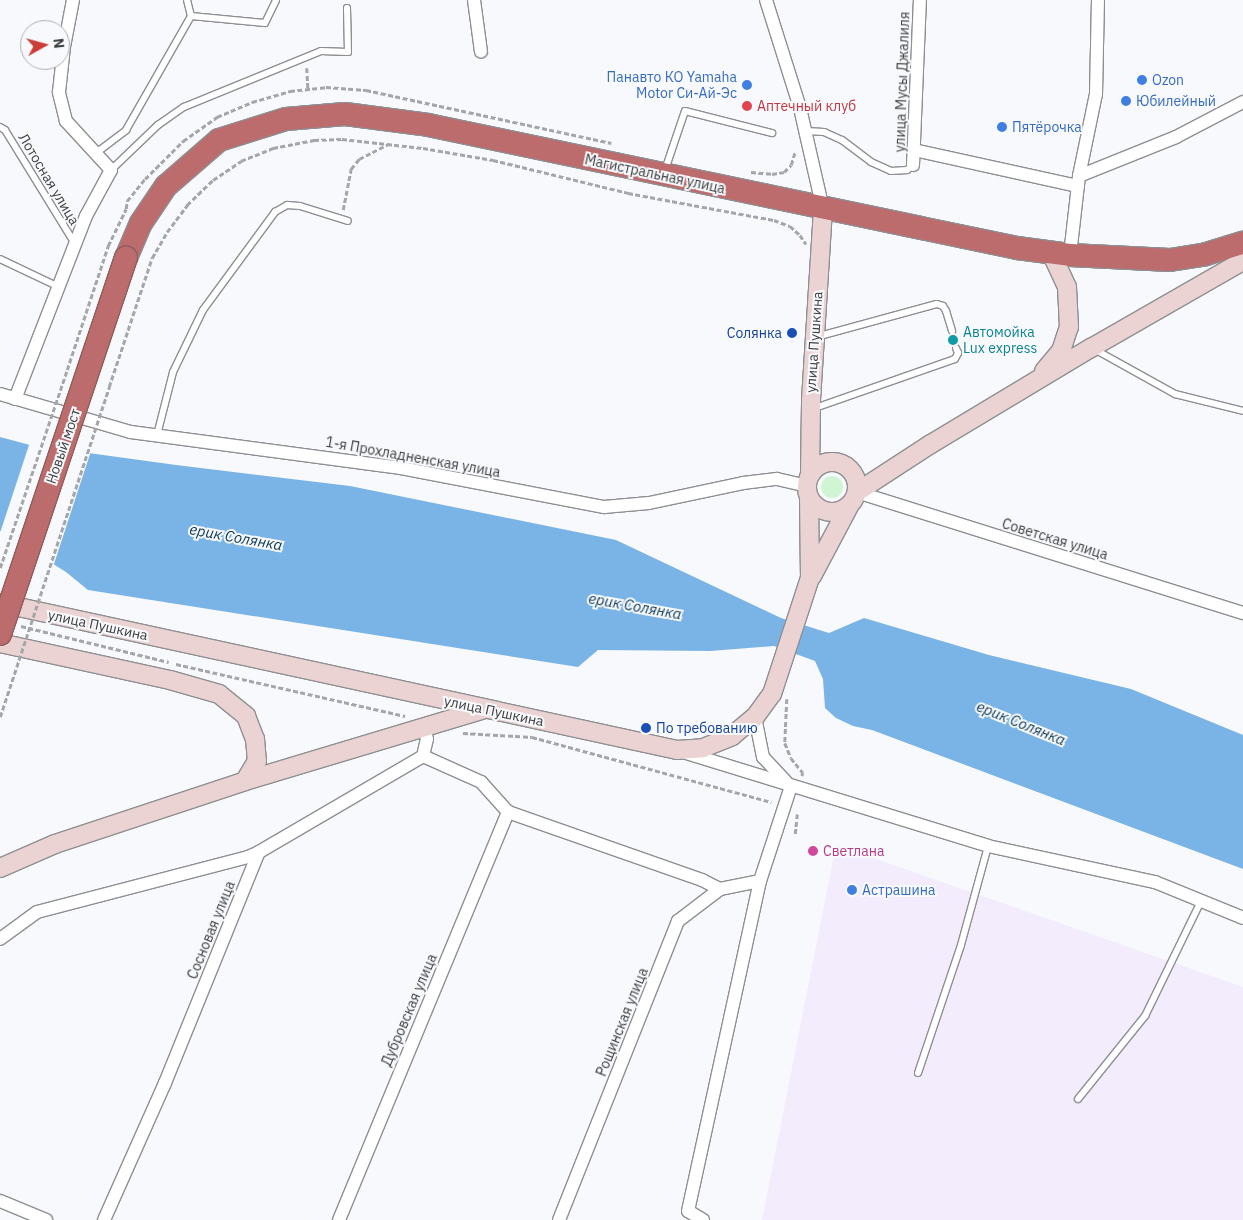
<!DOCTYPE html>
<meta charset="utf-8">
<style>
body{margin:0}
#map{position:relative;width:1243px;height:1220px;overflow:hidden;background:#f8f9fc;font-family:"IBM Plex Sans",sans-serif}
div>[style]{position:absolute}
.industrial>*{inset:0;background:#f2ecfd}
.green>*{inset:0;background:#d0f5d2}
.round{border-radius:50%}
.water>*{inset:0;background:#7ab4e6}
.pier>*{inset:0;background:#f8f9fc}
.path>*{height:2.5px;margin-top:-1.25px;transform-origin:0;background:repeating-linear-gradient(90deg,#a5a6a8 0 5px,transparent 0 7.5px)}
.roads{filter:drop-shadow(1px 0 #8e8f92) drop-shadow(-1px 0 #8e8f92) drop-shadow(0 1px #8e8f92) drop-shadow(0 -1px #8e8f92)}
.lane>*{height:6px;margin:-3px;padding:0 3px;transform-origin:3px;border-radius:3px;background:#fff}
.street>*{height:12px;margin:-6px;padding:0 6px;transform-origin:6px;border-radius:6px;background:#fff}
.secondary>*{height:18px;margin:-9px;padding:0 9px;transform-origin:9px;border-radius:9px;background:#ebd3d3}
.secondary>.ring{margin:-9px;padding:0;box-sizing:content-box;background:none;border:18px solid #ebd3d3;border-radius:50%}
.highway>*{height:22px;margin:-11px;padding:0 11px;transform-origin:11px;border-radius:11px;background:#bc6c6c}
.path-bridge>*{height:2.5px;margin-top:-1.25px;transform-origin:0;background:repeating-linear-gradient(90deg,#a5a6a8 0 5px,transparent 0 7.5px)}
.bridges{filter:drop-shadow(1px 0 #8f5c5c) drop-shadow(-1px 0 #8f5c5c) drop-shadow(0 1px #8f5c5c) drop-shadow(0 -1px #8f5c5c)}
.highway-bridge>*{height:22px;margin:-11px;padding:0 11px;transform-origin:11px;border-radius:11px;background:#bc6c6c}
.dots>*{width:14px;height:14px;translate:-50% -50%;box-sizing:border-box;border:2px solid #f8f9fc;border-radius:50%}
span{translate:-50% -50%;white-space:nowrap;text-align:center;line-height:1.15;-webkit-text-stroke:4px #f8f9fc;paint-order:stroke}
.shop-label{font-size:14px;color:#366cbe}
.right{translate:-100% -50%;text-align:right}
.left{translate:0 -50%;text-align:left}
.street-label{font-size:14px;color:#3c3d3e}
.health-label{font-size:14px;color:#be3a42}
.culture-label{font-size:14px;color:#0d838f}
.transit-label{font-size:14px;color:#164399}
.hotel-label{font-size:14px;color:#b23c85}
.water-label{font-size:15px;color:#073656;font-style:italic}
.north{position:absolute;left:20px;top:20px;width:50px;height:50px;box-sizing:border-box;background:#f8f9fc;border:1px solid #adaeb0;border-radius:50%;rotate:83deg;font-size:14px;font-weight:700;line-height:20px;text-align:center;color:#3c3d3e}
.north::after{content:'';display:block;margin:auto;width:18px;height:22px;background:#cc3d39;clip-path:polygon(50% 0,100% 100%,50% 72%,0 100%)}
</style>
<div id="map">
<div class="industrial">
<i style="clip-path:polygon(836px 845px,1243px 987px,1243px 1220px,762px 1220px)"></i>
</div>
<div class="green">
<i class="round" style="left:821px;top:476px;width:22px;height:22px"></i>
</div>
<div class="water">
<i style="clip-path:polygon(0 437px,30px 445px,176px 465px,350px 486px,616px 540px,781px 618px,829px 633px,864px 618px,989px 655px,1131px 689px,1243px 735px,1243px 869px,872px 730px,853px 726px,836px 718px,825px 708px,823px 679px,815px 661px,774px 646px,710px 651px,598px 650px,578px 667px,88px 590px,66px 572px,0 531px)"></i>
</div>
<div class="pier">
<i style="clip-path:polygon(30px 442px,91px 451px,53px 567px,0 533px)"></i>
</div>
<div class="path">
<i style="left:307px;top:68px;width:21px;rotate:87deg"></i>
<i style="left:751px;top:172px;width:21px;rotate:5deg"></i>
<i style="left:772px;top:174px;width:12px;rotate:-9deg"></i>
<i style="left:784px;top:172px;width:10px;rotate:-45deg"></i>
<i style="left:791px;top:165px;width:14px;rotate:-73deg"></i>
<i style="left:343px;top:210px;width:42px;rotate:-79deg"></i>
<i style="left:351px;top:169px;width:13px;rotate:-51deg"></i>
<i style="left:359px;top:159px;width:33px;rotate:-27deg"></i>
<i style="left:67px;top:370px;width:131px;rotate:-71.7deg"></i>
<i style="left:108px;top:246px;width:41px;rotate:-64.1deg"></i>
<i style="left:126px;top:209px;width:8px;rotate:-83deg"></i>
<i style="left:127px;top:201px;width:28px;rotate:-51deg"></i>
<i style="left:145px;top:179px;width:54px;rotate:-45deg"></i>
<i style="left:183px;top:141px;width:42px;rotate:-35.2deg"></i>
<i style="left:217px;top:117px;width:38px;rotate:-23deg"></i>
<i style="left:252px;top:102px;width:40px;rotate:-16deg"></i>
<i style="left:290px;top:91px;width:36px;rotate:-6deg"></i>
<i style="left:326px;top:87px;width:40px;rotate:4.3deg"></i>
<i style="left:366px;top:90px;width:251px;rotate:12.2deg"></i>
<i style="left:109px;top:387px;width:136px;rotate:-71.6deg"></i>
<i style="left:152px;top:258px;width:30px;rotate:-60deg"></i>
<i style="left:167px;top:232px;width:34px;rotate:-53deg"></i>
<i style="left:187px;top:205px;width:36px;rotate:-44deg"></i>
<i style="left:213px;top:180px;width:34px;rotate:-34deg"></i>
<i style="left:241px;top:161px;width:35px;rotate:-22deg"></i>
<i style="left:273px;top:148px;width:42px;rotate:-11deg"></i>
<i style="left:314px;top:140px;width:28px;rotate:-2deg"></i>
<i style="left:342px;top:139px;width:81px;rotate:6.3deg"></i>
<i style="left:423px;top:148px;width:71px;rotate:9.7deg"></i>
<i style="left:493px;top:160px;width:139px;rotate:13.7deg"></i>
<i style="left:628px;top:193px;width:148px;rotate:10.5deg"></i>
<i style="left:774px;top:220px;width:17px;rotate:21deg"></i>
<i style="left:790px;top:226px;width:13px;rotate:42deg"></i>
<i style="left:800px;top:235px;width:11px;rotate:56deg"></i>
<i style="left:21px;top:626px;width:152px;rotate:13.7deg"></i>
<i style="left:176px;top:664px;width:235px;rotate:12.8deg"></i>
<i style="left:787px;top:699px;width:44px;rotate:92.6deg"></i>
<i style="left:785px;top:743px;width:16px;rotate:68deg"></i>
<i style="left:791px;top:758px;width:19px;rotate:51deg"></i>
<i style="left:803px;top:773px;width:3px;rotate:108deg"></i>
<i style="left:463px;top:733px;width:69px;rotate:3.3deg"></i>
<i style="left:532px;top:737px;width:248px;rotate:15.2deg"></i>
<i style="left:795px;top:834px;width:20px;rotate:-84deg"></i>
</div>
<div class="roads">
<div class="lane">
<i style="left:191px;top:16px;width:74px;rotate:5.4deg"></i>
<i style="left:265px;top:23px;width:25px;rotate:-64deg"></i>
<i style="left:0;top:127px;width:6px;rotate:31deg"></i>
<i style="left:5px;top:130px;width:134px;rotate:58.4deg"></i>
<i style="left:806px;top:131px;width:18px;rotate:3deg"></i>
<i style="left:824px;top:132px;width:20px;rotate:24deg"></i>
<i style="left:842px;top:140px;width:36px;rotate:37deg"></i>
<i style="left:871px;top:162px;width:22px;rotate:24deg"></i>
<i style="left:891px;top:171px;width:16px;rotate:-4deg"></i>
<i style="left:907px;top:170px;width:8px;rotate:-40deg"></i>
<i style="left:96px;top:153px;width:38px;rotate:-37deg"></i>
<i style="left:126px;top:130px;width:131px;rotate:-60.3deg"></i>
<i style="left:191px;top:16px;width:16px;rotate:-104deg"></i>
<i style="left:111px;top:170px;width:65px;rotate:-43.8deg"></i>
<i style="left:158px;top:125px;width:32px;rotate:-35deg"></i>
<i style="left:184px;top:107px;width:148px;rotate:-22.2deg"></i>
<i style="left:321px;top:51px;width:27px;rotate:2deg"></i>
<i style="left:348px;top:52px;width:44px;rotate:-91.3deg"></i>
<i style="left:665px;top:170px;width:62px;rotate:-71.3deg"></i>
<i style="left:685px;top:111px;width:90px;rotate:14.2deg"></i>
<i style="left:0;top:259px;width:65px;rotate:25.4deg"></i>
<i style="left:816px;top:337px;width:125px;rotate:-15.3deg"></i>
<i style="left:937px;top:304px;width:6px;rotate:18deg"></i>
<i style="left:943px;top:306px;width:6px;rotate:59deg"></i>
<i style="left:946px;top:311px;width:21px;rotate:73deg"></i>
<i style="left:1094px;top:349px;width:93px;rotate:29.1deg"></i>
<i style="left:1175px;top:394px;width:70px;rotate:14deg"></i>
<i style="left:812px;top:409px;width:151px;rotate:-19.3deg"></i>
<i style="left:955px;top:359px;width:7px;rotate:-63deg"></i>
<i style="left:958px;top:353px;width:5px;rotate:-112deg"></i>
<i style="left:157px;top:435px;width:65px;rotate:-75.7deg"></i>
<i style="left:173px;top:372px;width:69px;rotate:-64.2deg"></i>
<i style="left:203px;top:310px;width:122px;rotate:-53.7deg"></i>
<i style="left:275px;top:212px;width:14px;rotate:-30deg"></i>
<i style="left:287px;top:205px;width:13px;rotate:4deg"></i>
<i style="left:300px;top:206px;width:50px;rotate:17.4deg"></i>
<i style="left:918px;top:1073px;width:135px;rotate:-71.4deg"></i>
<i style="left:961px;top:945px;width:103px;rotate:-74.7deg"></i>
<i style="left:1078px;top:1099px;width:107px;rotate:-51.1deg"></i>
<i style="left:1145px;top:1016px;width:128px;rotate:-64deg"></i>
</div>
<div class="street">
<i style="left:474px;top:0;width:52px;rotate:82.3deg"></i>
<i style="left:766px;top:0;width:113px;rotate:72.5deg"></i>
<i style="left:800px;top:108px;width:104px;rotate:77.2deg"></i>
<i style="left:914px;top:150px;width:168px;rotate:12.4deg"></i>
<i style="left:913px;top:165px;width:165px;rotate:-87.6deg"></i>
<i style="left:1079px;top:176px;width:105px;rotate:-21.9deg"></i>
<i style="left:1176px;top:137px;width:76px;rotate:-27.6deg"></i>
<i style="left:1070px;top:255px;width:80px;rotate:-83.5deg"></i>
<i style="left:1079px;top:176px;width:84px;rotate:-78.3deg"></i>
<i style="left:1096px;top:94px;width:94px;rotate:-88.8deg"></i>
<i style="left:0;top:394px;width:136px;rotate:16.2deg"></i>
<i style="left:131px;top:432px;width:272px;rotate:7.6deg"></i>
<i style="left:401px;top:468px;width:207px;rotate:10.9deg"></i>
<i style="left:604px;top:507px;width:45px;rotate:-5.1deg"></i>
<i style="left:649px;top:503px;width:96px;rotate:-12deg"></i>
<i style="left:743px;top:483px;width:34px;rotate:-7deg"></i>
<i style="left:777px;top:479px;width:31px;rotate:13deg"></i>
<i style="left:15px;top:399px;width:196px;rotate:-68.8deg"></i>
<i style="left:86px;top:216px;width:52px;rotate:-61.5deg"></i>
<i style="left:111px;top:170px;width:67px;rotate:-132.6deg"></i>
<i style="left:66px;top:121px;width:30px;rotate:-104deg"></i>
<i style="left:59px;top:92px;width:45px;rotate:-83.7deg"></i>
<i style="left:64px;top:47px;width:48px;rotate:-79.2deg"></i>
<i style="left:857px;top:492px;width:405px;rotate:17.4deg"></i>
<i style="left:755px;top:717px;width:41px;rotate:78.7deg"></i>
<i style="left:763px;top:757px;width:38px;rotate:47deg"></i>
<i style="left:683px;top:752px;width:319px;rotate:17.1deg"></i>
<i style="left:988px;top:846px;width:171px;rotate:12.2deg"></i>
<i style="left:1155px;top:882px;width:95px;rotate:22.2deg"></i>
<i style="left:423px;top:756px;width:64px;rotate:24.1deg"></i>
<i style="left:481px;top:782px;width:40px;rotate:48deg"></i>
<i style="left:508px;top:812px;width:206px;rotate:19.3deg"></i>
<i style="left:702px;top:880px;width:20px;rotate:27deg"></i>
<i style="left:0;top:939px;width:46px;rotate:-36.1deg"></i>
<i style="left:37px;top:912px;width:218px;rotate:-14.6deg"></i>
<i style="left:248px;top:857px;width:12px;rotate:-24deg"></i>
<i style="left:0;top:1201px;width:50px;rotate:22.4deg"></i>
<i style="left:104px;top:1220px;width:150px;rotate:-66deg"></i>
<i style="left:165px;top:1083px;width:249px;rotate:-67.9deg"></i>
<i style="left:259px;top:852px;width:190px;rotate:-30.3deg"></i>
<i style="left:423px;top:756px;width:17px;rotate:-77deg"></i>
<i style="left:427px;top:739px;width:12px;rotate:-104deg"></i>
<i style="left:339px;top:1220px;width:442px;rotate:-67.5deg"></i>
<i style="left:559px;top:1220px;width:322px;rotate:-68.3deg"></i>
<i style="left:678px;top:921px;width:53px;rotate:-37.3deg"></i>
<i style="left:720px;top:889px;width:41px;rotate:-11.3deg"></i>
<i style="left:703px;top:1220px;width:17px;rotate:-149deg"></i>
<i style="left:688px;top:1211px;width:338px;rotate:-77.7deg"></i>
<i style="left:760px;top:881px;width:100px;rotate:-71.9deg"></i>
</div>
<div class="secondary">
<i style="left:1044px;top:371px;width:26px;rotate:-50deg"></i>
<i style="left:1061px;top:351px;width:25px;rotate:-72deg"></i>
<i style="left:1069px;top:327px;width:40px;rotate:-92.9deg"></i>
<i style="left:1067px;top:287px;width:38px;rotate:-115deg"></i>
<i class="ring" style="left:807px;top:462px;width:32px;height:32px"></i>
<i style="left:810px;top:475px;width:75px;rotate:-89.2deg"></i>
<i style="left:811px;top:400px;width:191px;rotate:-86.4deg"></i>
<i style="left:857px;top:492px;width:88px;rotate:-33deg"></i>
<i style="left:931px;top:444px;width:187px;rotate:-31deg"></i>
<i style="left:1091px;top:348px;width:175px;rotate:-29.8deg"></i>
<i style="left:812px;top:576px;width:79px;rotate:-62.1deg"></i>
<i style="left:0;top:603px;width:693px;rotate:12.25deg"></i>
<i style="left:677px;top:750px;width:26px;rotate:-4deg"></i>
<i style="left:703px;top:748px;width:31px;rotate:-22deg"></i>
<i style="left:732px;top:736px;width:30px;rotate:-40deg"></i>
<i style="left:755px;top:717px;width:29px;rotate:-54deg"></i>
<i style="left:772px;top:694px;width:122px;rotate:-71.9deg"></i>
<i style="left:810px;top:578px;width:80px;rotate:-90.7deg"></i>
<i style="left:0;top:643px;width:174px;rotate:12.3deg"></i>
<i style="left:170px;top:680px;width:51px;rotate:15.9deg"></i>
<i style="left:219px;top:694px;width:35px;rotate:39deg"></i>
<i style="left:246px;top:716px;width:25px;rotate:69deg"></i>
<i style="left:255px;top:739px;width:22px;rotate:85deg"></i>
<i style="left:257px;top:761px;width:23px;rotate:121deg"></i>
<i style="left:0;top:868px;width:60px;rotate:-23.6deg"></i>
<i style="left:55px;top:844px;width:200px;rotate:-18.3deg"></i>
<i style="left:245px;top:781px;width:247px;rotate:-16.7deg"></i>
</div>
<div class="highway">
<i style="left:126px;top:258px;width:38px;rotate:-67deg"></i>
<i style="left:141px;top:223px;width:45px;rotate:-56deg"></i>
<i style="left:166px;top:186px;width:70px;rotate:-41deg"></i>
<i style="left:219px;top:140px;width:70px;rotate:-17.4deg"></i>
<i style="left:286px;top:119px;width:59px;rotate:-4.8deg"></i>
<i style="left:345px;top:114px;width:84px;rotate:7.5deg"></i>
<i style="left:428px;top:125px;width:602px;rotate:11.8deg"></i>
<i style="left:1017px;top:248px;width:53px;rotate:7.5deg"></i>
<i style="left:1070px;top:255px;width:100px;rotate:2.9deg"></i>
<i style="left:1170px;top:260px;width:36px;rotate:-9deg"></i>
<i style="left:1206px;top:254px;width:39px;rotate:-17deg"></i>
</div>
</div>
<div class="path-bridge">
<i style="left:0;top:568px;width:209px;rotate:-71.3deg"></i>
<i style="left:0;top:717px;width:348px;rotate:-71.7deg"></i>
</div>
<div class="bridges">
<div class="highway-bridge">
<i style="left:0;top:634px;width:397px;rotate:-71.5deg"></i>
</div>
</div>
<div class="dots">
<i style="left:1142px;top:80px;background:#3f7fe0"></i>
<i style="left:747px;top:85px;background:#3f7fe0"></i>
<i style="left:1126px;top:101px;background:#3f7fe0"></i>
<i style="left:747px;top:106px;background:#e0444e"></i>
<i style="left:1002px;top:127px;background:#3f7fe0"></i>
<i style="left:792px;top:333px;background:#1a4fb4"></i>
<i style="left:953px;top:340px;background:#0f9aa8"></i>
<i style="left:646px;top:728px;background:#1a4fb4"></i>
<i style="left:813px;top:851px;background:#d1479c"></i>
<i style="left:852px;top:890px;background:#3f7fe0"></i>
</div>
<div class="shop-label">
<span class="right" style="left:737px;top:85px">Панавто КО Yamaha<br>Motor Си-Ай-Эс</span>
<span class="left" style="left:1152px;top:80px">Ozon</span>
<span class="left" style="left:1136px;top:101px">Юбилейный</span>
<span class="left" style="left:1012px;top:127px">Пятёрочка</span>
<span class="left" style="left:862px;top:890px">Астрашина</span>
</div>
<div class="street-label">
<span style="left:902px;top:82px;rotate:-88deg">улица Мусы Джалиля</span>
<span style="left:655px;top:174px;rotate:12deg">Магистральная улица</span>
<span style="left:49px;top:179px;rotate:59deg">Лотосная улица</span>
<span style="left:814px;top:342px;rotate:-86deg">улица Пушкина</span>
<span style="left:63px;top:446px;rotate:-71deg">Новый мост</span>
<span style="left:413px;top:457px;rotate:10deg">1-я Прохладненская улица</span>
<span style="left:1055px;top:539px;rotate:17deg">Советская улица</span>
<span style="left:98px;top:625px;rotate:12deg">улица Пушкина</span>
<span style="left:494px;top:711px;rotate:12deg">улица Пушкина</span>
<span style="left:211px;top:930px;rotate:-68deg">Сосновая улица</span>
<span style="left:409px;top:1010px;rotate:-67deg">Дубровская улица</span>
<span style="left:622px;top:1022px;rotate:-68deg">Рощинская улица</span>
</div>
<div class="health-label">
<span class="left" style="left:757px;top:106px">Аптечный клуб</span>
</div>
<div class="culture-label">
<span class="left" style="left:963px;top:340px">Автомойка<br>Lux express</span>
</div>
<div class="transit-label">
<span class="right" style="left:782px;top:333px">Солянка</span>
<span class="left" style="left:656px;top:728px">По требованию</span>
</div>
<div class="hotel-label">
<span class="left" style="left:823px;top:851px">Светлана</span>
</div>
<div class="water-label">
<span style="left:236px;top:537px;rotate:10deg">ерик Солянка</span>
<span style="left:635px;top:606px;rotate:10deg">ерик Солянка</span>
<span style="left:1021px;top:723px;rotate:22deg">ерик Солянка</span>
</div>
<div class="north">N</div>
</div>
